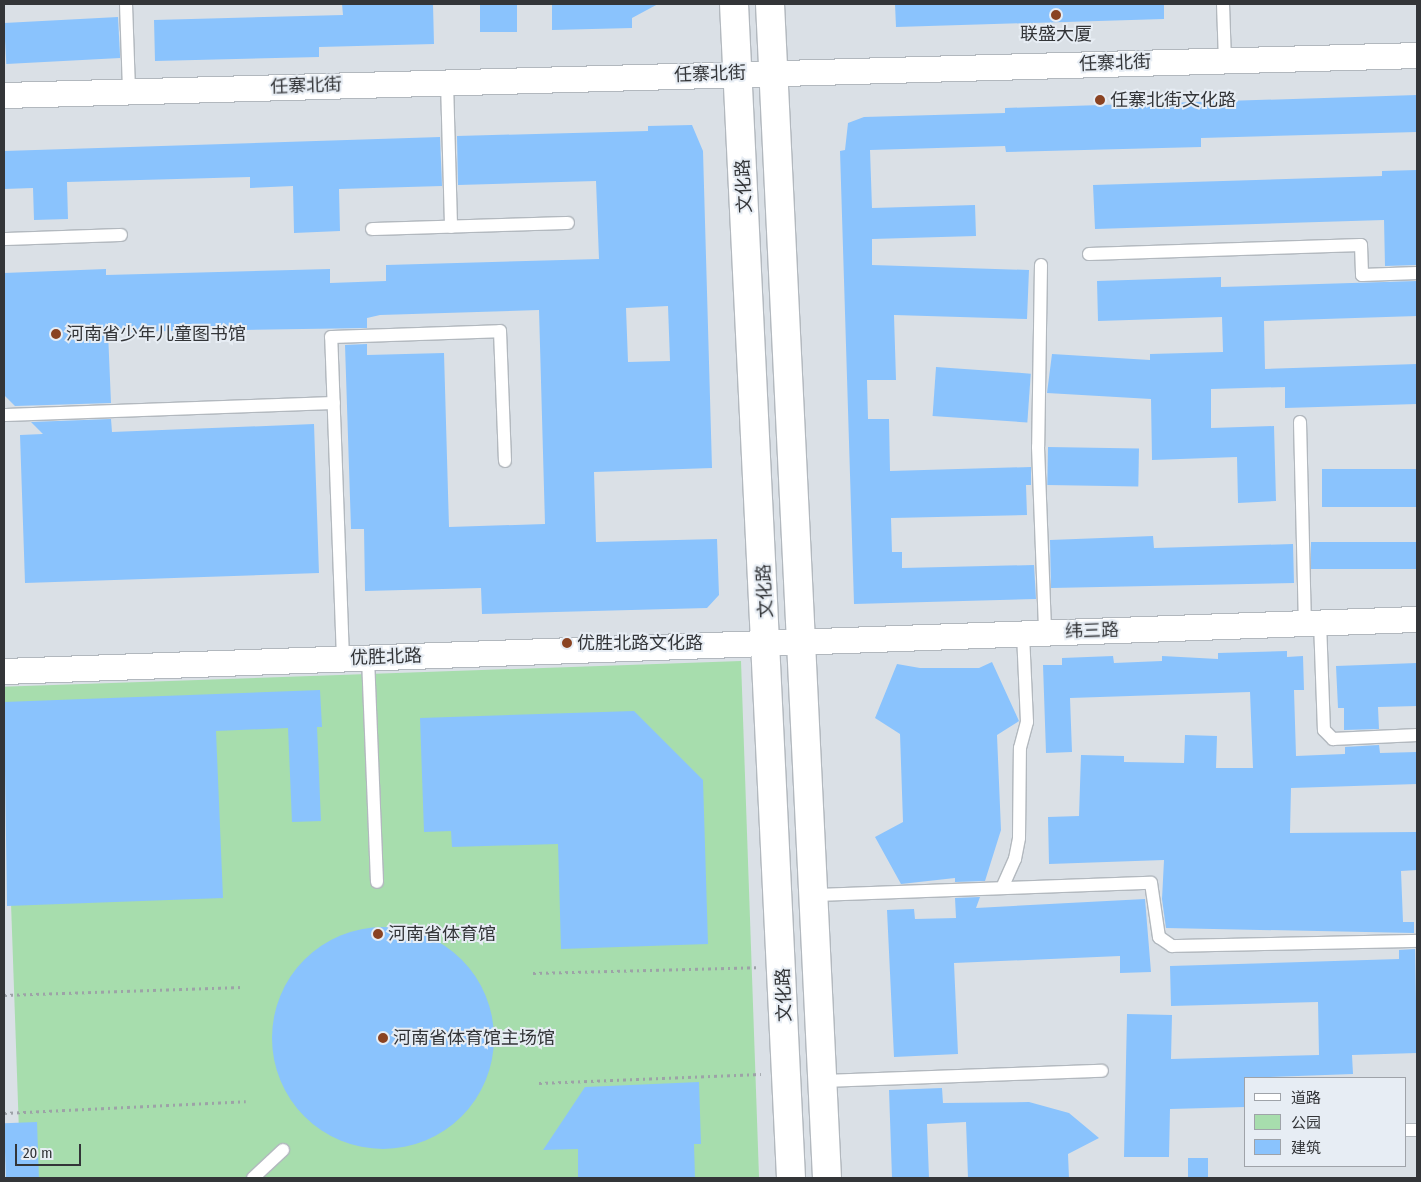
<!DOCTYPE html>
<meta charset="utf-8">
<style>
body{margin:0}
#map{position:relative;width:1421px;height:1182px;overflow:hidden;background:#dae0e6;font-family:"Fira Sans Condensed","Noto Sans SC",sans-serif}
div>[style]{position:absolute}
.green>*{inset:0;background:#a7ddad;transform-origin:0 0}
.building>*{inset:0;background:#8ac3fd;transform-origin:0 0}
.round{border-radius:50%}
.path>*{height:3px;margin-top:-1.5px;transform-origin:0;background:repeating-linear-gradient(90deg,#9da2a7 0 2.5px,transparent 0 6.5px)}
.roads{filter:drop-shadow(1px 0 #b2b8be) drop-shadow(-1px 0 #b2b8be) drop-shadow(0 1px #b2b8be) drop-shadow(0 -1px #b2b8be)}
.service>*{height:12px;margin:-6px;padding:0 6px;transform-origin:6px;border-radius:6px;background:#fff}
.minor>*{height:25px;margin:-12.5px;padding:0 12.5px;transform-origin:12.5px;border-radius:12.5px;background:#fff}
.secondary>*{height:28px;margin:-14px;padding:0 14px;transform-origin:14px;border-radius:14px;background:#fff}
.dots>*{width:14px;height:14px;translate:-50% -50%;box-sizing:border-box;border:2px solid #e7edf4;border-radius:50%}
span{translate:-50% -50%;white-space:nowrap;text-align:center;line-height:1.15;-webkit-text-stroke:4px #e7edf4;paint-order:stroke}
.poi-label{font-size:18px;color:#333538}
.left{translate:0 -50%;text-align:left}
.street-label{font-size:18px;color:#333538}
.frame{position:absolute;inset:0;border:5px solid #333538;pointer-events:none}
.legend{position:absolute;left:1244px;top:1077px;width:162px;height:90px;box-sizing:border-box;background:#e7edf4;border:1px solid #9fa3a9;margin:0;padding:6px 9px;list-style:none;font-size:15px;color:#333538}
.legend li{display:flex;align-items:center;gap:10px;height:25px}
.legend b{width:25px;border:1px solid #9fa3a9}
.scale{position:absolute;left:15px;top:1144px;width:66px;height:22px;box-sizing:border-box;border:2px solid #333538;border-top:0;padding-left:6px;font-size:15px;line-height:18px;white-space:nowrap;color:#333538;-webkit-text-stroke:4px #e7edf4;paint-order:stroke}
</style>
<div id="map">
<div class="green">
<i style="left:741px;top:661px;width:517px;height:738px;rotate:88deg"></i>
</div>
<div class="building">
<i style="clip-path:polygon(342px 4px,433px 4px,434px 44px,319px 47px,319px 57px,155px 61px,154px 20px,343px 15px)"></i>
<i style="left:480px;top:4px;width:37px;height:28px"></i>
<i style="clip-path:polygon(552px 4px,658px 4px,632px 18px,632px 28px,552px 30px)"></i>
<i style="clip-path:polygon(895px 4px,1164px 4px,1164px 19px,896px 27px)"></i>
<i style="left:118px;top:17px;width:41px;height:114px;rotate:87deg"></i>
<i style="clip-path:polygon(1417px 95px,1417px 132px,1201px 138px,1201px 147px,1006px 152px,1005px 146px,870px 150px,872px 208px,975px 205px,976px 236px,872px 239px,872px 265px,1029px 270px,1027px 319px,894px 315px,896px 380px,867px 380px,868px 419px,889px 419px,890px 471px,1031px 467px,1031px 485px,1026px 485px,1027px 515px,891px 518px,892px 552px,902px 552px,902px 568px,1034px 565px,1036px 599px,854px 604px,840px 151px,845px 150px,848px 123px,864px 117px,1005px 113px,1005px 108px)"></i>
<i style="clip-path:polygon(evenodd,692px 125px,703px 151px,712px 468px,594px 472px,596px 542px,717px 539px,719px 595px,707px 608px,482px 614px,481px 588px,365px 591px,364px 529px,351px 529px,345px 345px,367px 344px,367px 355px,444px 353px,449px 527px,545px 524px,539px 310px,380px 315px,367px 318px,367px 328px,108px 332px,111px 403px,15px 406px,4px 395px,4px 273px,106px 269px,106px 275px,330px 269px,330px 283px,386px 281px,386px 265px,599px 259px,596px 181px,458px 185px,457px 136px,648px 131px,648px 126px,692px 125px,668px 306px,670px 361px,628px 362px,626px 308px,668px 306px)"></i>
<i style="clip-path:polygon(440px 137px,442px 186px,339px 189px,340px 231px,294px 233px,293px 186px,250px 188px,250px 177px,67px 182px,68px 219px,34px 220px,33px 188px,4px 189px,4px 151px)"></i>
<i style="clip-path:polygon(1417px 170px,1417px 265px,1385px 266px,1384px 220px,1095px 229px,1093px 185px,1382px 176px,1382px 171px)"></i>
<i style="clip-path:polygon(1221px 277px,1221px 287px,1417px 281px,1417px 316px,1264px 321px,1265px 369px,1417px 364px,1417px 404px,1285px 408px,1285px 387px,1211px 389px,1211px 428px,1274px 426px,1276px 501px,1238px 503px,1237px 457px,1152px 460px,1151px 399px,1047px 393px,1052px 354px,1150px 360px,1150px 354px,1223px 352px,1222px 317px,1098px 321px,1097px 281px)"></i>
<i style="left:936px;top:367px;width:95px;height:49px;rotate:4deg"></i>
<i style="clip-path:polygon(111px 419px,112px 432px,314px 424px,319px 573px,25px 583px,20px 435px,43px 434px,31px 422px)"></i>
<i style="left:1048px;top:447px;width:91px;height:38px;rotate:1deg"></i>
<i style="left:1417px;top:469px;width:38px;height:95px;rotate:90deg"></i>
<i style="clip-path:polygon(1153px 536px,1154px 548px,1293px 544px,1294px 583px,1051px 588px,1050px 540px)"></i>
<i style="left:1417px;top:542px;width:27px;height:106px;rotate:90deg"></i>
<i style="clip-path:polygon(1287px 651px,1287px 657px,1303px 656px,1304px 690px,1294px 690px,1296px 756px,1345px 754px,1345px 747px,1379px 745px,1380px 753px,1417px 752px,1417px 784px,1291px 788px,1290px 833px,1417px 832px,1417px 870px,1401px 871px,1403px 922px,1414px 922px,1414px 933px,1166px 928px,1162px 899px,1164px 860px,1049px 864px,1048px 817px,1079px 816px,1081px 755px,1124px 756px,1124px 762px,1184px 763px,1185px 735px,1217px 736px,1216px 768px,1253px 768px,1250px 692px,1070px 698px,1072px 752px,1046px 753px,1043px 665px,1062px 665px,1062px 658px,1113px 656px,1114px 663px,1162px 661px,1162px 656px,1218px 659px,1218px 653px)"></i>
<i style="clip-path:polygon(992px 662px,1019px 721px,997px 735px,1001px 830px,985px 881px,955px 882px,955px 878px,901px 884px,875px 837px,903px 822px,900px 734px,875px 718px,897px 664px,920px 668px,979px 668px)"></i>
<i style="clip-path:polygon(1417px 663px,1417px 706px,1378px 707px,1379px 729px,1344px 730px,1344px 708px,1338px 708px,1336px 666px)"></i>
<i style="clip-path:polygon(320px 690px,322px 727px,317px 727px,321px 821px,292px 822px,288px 728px,216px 731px,223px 898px,7px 906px,4px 702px)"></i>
<i style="clip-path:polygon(634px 711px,703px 780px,708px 944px,561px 949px,558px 844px,452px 847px,451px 831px,424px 832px,420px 718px)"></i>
<i style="clip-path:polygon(980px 897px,976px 908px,1145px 899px,1151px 972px,1120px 973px,1120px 956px,954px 963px,958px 1054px,894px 1057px,887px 910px,914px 909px,915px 919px,956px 918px,955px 898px)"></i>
<i class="round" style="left:272px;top:927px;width:222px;height:222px"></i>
<i style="clip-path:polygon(1415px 949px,1417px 1053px,1352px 1055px,1353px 1074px,1245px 1078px,1245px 1107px,1170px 1109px,1169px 1157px,1124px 1157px,1127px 1014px,1172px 1015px,1171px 1059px,1319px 1055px,1318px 1002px,1171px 1006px,1170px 966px,1399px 959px,1399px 950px)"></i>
<i style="clip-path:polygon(699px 1082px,701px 1144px,694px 1144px,695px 1178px,578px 1178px,578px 1149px,543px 1150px,585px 1087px)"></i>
<i style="clip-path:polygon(942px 1088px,943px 1103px,1029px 1102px,1069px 1113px,1099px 1138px,1068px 1154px,1069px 1178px,968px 1178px,966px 1122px,927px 1124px,929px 1178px,892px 1178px,889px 1090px)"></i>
<i style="left:37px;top:1122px;width:56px;height:33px;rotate:88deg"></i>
<i style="left:1208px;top:1158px;width:20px;height:20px;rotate:90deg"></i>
</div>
<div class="path">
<i style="left:533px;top:973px;width:224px;rotate:-1.5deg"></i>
<i style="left:4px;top:995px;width:238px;rotate:-1.9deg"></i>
<i style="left:539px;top:1083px;width:222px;rotate:-2.3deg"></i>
<i style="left:4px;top:1113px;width:242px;rotate:-2.8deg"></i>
</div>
<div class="roads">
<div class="service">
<i style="left:126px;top:4px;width:87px;rotate:88deg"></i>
<i style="left:1223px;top:4px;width:56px;rotate:88deg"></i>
<i style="left:447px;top:82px;width:145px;rotate:88.4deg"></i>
<i style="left:372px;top:229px;width:196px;rotate:-1.8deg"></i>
<i style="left:4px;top:239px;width:117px;rotate:-2deg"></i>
<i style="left:1089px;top:254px;width:272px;rotate:-1.9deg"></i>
<i style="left:1361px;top:245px;width:30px;rotate:88deg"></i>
<i style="left:1362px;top:275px;width:55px;rotate:-2.1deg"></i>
<i style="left:1041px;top:265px;width:182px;rotate:90.9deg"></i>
<i style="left:1038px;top:447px;width:186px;rotate:87.8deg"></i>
<i style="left:4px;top:415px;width:330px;rotate:-2.1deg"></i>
<i style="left:1300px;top:422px;width:201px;rotate:88.6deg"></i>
<i style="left:1320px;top:622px;width:108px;rotate:87.9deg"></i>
<i style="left:1324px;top:730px;width:13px;rotate:45deg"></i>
<i style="left:1333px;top:739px;width:84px;rotate:-2.7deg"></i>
<i style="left:368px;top:658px;width:224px;rotate:87.7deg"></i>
<i style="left:343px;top:659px;width:322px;rotate:-92.1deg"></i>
<i style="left:331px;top:337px;width:169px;rotate:-2deg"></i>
<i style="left:500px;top:331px;width:130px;rotate:87.8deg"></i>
<i style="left:1002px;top:888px;width:32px;rotate:-66deg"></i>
<i style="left:1015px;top:859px;width:21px;rotate:-79deg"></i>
<i style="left:1019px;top:838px;width:90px;rotate:-89.4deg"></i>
<i style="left:1020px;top:748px;width:27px;rotate:-75deg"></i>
<i style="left:1027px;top:722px;width:88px;rotate:-92.6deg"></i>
<i style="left:816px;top:895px;width:335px;rotate:-2.1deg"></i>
<i style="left:1151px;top:883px;width:55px;rotate:81.6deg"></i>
<i style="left:1159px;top:937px;width:16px;rotate:35deg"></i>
<i style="left:1172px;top:946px;width:245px;rotate:-1.2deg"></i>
<i style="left:823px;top:1081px;width:279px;rotate:-2.1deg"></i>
<i style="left:1405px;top:1130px;width:12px"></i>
<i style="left:253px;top:1178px;width:41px;rotate:-43deg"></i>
</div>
<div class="minor">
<i style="left:4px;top:95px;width:1414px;rotate:-1.62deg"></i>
<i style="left:4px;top:671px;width:1414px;rotate:-2.11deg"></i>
</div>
<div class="secondary">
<i style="left:734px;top:4px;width:1175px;rotate:87.22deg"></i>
<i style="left:770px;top:4px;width:1175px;rotate:87.22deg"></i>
</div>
</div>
<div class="dots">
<i style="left:1056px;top:15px;background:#8a4322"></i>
<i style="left:1100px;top:100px;background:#8a4322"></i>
<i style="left:56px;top:334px;background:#8a4322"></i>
<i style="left:567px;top:643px;background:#8a4322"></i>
<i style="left:378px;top:934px;background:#8a4322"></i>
<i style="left:383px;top:1038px;background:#8a4322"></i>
</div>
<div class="poi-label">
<span style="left:1056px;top:34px">联盛大厦</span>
<span class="left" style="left:1110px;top:100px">任寨北街文化路</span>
<span class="left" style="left:66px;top:334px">河南省少年儿童图书馆</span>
<span class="left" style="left:577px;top:643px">优胜北路文化路</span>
<span class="left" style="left:388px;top:934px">河南省体育馆</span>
<span class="left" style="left:393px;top:1038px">河南省体育馆主场馆</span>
</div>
<div class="street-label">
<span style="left:1115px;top:63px;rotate:-2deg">任寨北街</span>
<span style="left:710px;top:74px;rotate:-2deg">任寨北街</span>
<span style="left:306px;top:86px;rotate:-2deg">任寨北街</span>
<span style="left:744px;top:186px;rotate:-93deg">文化路</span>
<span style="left:765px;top:591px;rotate:-93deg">文化路</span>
<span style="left:1092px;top:631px;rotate:-2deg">纬三路</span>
<span style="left:386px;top:657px;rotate:-2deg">优胜北路</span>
<span style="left:784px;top:995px;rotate:-92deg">文化路</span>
</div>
<div class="frame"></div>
<ul class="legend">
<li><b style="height:6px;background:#fff"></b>道路</li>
<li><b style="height:14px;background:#a7ddad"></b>公园</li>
<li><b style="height:14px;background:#8ac3fd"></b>建筑</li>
</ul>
<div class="scale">20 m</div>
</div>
